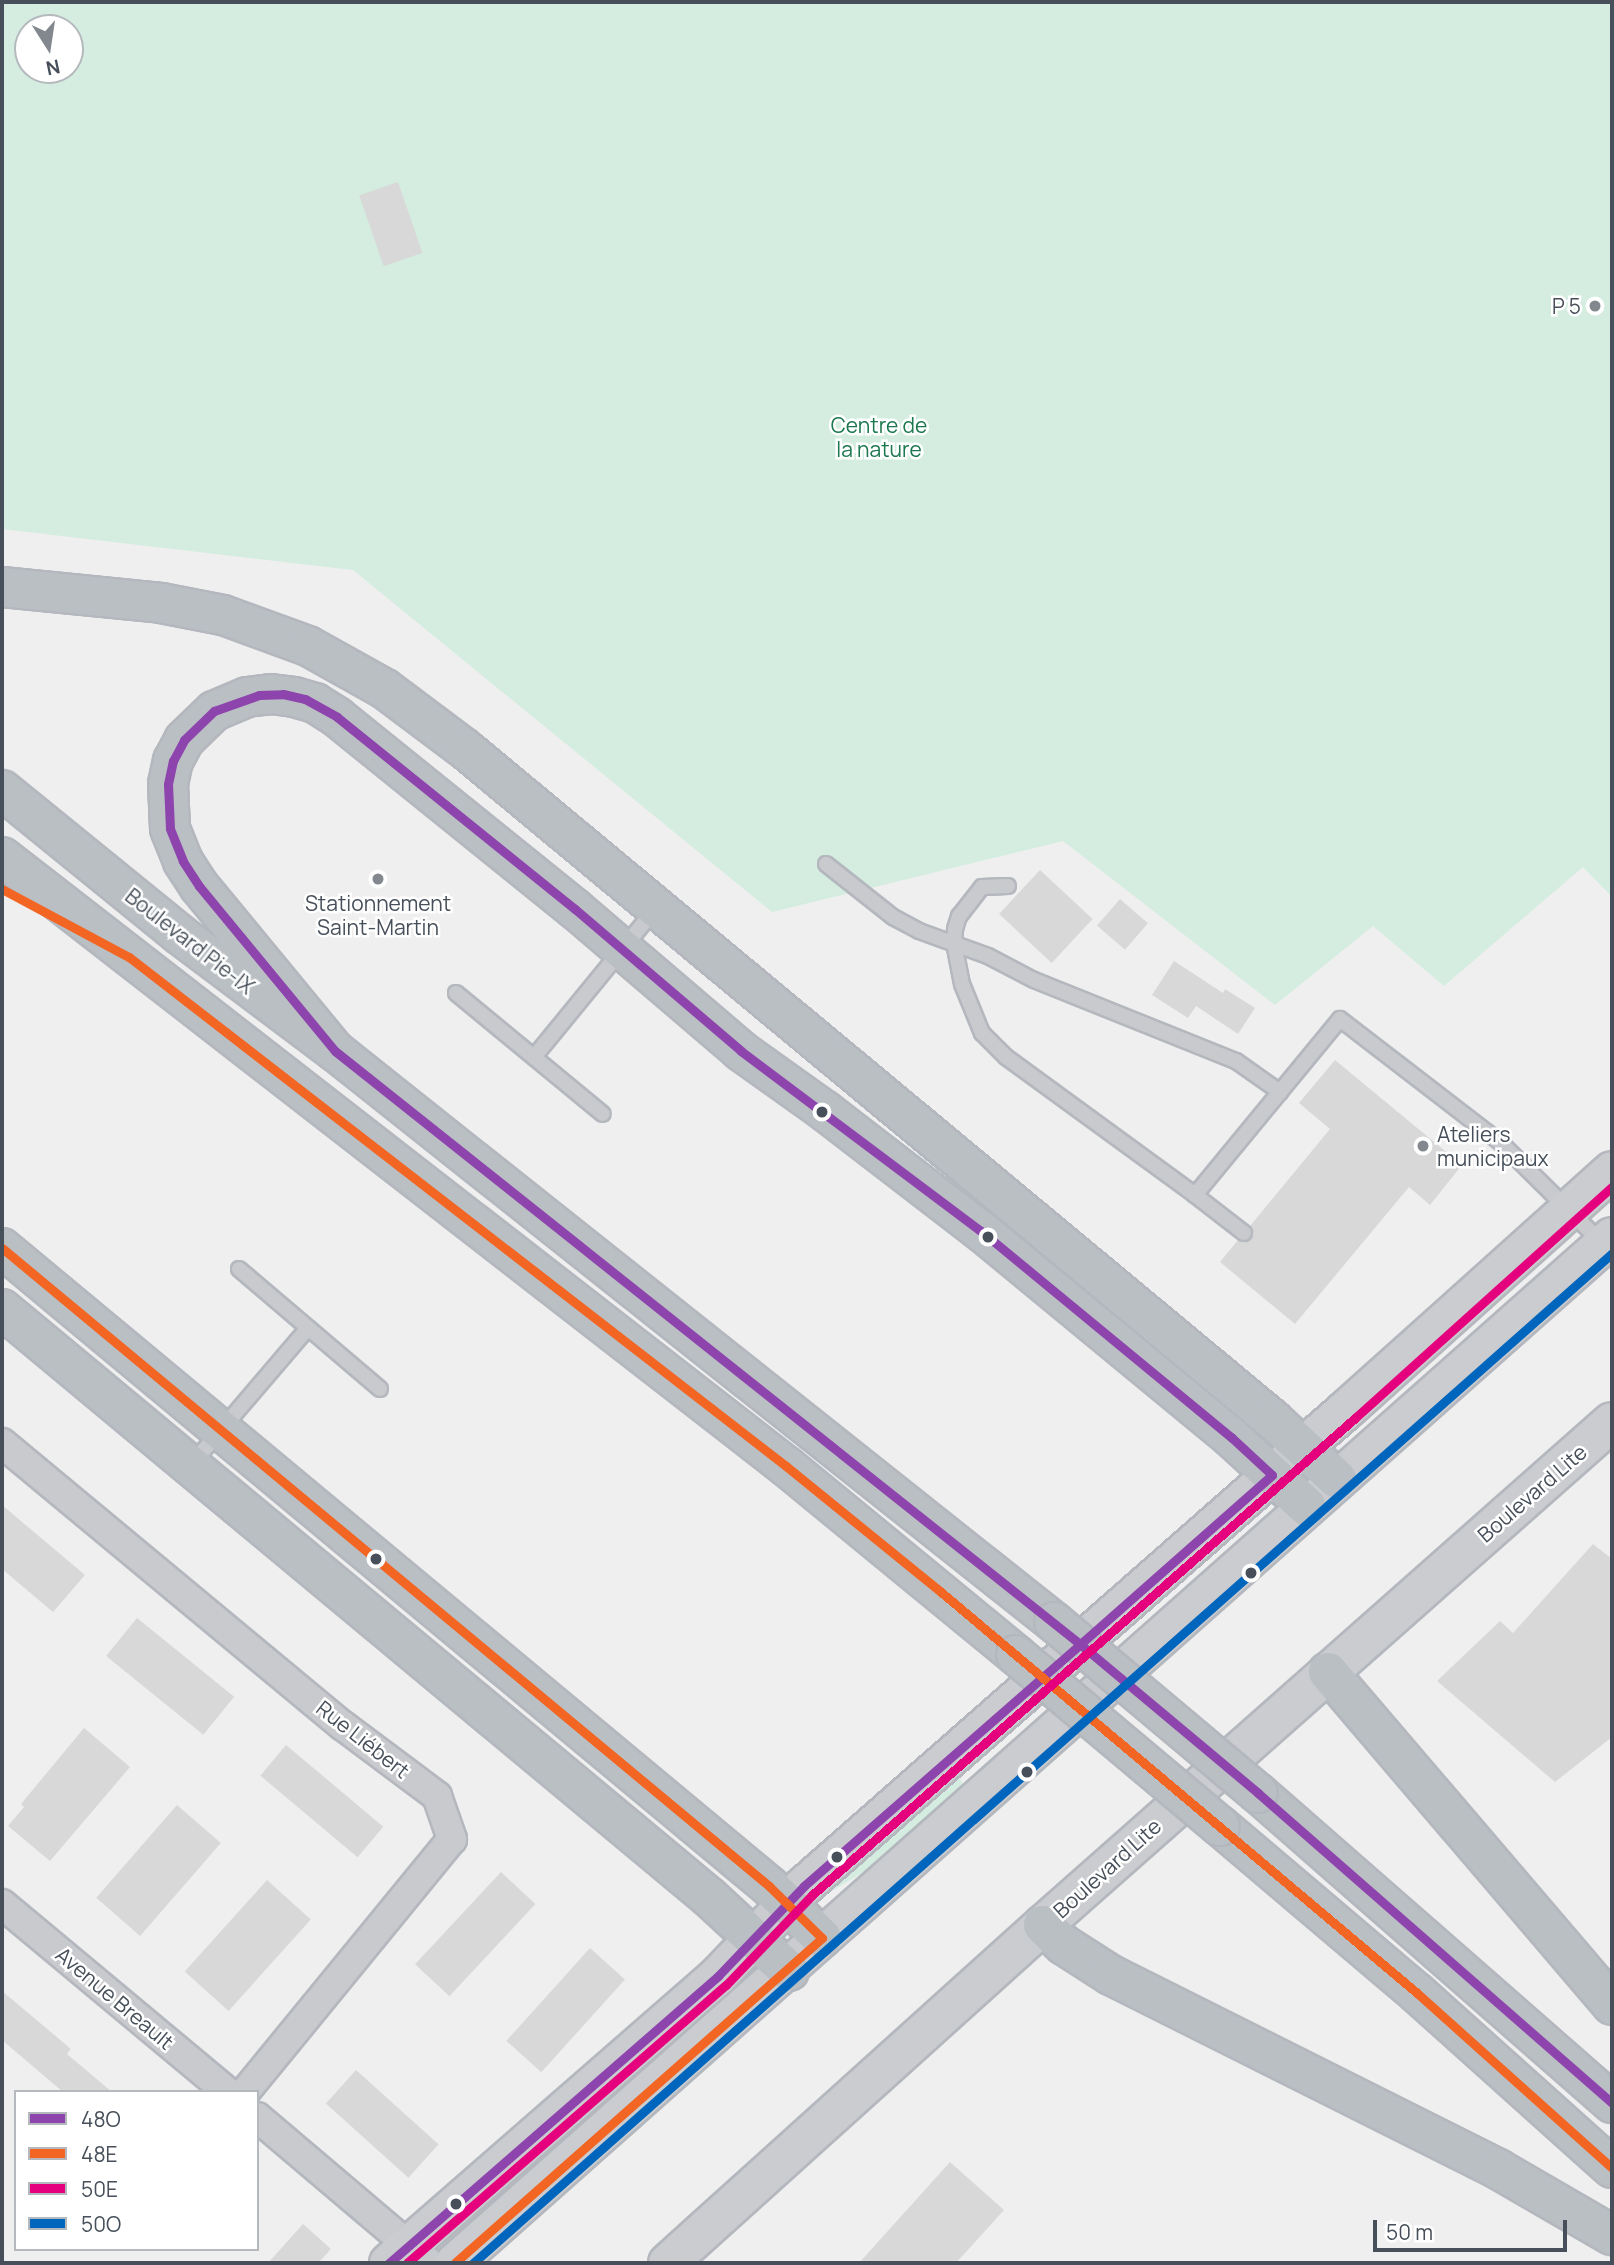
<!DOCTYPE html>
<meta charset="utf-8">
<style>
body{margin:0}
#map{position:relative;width:1614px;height:2265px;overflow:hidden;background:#efefef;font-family:Manrope,sans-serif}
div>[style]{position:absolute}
.green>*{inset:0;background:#d4ede0}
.building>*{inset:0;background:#d8d8d9;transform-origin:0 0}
.roads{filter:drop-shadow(2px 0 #b4b8be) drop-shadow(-2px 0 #b4b8be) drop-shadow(0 2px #b4b8be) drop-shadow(0 -2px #b4b8be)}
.lane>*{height:14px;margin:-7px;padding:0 7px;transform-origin:7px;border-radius:7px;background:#c9cacd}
.street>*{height:28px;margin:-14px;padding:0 14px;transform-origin:14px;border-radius:14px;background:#c9cacd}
.secondary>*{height:38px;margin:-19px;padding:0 19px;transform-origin:19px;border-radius:19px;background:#cacccf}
.highway>*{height:38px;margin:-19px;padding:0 19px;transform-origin:19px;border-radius:19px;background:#babfc4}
.bridges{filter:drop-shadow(2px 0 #b4b8be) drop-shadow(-2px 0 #b4b8be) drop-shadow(0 2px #b4b8be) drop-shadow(0 -2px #b4b8be)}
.highway-bridge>*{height:38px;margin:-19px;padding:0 19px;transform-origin:19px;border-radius:19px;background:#babfc4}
.bus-1>*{height:9px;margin:-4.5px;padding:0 4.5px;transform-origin:4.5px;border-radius:4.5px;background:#8e44ad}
.bus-2>*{height:9px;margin:-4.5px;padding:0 4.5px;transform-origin:4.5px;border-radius:4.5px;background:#f26522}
.bus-3>*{height:9px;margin:-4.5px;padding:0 4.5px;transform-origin:4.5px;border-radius:4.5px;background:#e5007d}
.bus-4>*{height:9px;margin:-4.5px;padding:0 4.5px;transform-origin:4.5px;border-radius:4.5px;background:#0065bd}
.dots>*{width:19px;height:19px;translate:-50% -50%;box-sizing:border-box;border:4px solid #fff;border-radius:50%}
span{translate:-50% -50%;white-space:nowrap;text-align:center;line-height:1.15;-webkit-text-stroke:5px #fff;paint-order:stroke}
.poi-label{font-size:21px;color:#47505a}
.right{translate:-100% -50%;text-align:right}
.left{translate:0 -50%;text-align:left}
.park-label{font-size:21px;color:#1c784f}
.street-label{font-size:21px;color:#47505a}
.frame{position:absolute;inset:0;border:4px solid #47505a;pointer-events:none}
.legend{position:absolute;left:14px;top:2090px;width:245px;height:161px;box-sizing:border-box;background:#fff;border:2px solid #b5b9bd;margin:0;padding:9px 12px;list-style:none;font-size:21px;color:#47505a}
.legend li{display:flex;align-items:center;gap:14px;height:35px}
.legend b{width:35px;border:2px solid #b5b9bd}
.north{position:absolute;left:14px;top:14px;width:70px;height:70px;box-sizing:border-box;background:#fff;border:2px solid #b5b9bd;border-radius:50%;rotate:168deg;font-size:19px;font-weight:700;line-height:28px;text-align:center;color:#47505a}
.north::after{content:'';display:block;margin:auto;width:24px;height:32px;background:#82888e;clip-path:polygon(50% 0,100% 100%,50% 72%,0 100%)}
.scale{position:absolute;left:1373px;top:2220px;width:194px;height:32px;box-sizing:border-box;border:4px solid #47505a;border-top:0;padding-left:9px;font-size:21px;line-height:24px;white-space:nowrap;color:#47505a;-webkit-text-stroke:5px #fff;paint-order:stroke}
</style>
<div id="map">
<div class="green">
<i style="clip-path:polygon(evenodd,2px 2px,1612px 2px,1612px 897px,1583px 867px,1444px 986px,1373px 926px,1275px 1005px,1063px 841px,772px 912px,353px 570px,2px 529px,2px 2px,28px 28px,70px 28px,70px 70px,28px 70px,28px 28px)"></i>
<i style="clip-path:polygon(957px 1775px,963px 1783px,926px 1824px,870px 1868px,834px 1890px,831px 1888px)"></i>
</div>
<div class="building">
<i style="left:398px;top:182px;width:75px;height:41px;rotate:71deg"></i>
<i style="left:1040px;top:870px;width:72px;height:60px;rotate:43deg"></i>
<i style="left:1120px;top:899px;width:37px;height:35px;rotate:41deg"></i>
<i style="clip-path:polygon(1174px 961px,1223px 993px,1225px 989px,1255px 1008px,1238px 1034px,1196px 1006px,1188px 1018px,1152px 995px)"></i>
<i style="clip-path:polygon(1335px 1060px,1462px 1165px,1430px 1205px,1409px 1187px,1295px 1324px,1220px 1262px,1238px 1240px,1243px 1243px,1251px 1239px,1254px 1234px,1250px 1226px,1330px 1129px,1299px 1103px)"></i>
<i style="clip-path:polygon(2px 1505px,85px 1575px,53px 1612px,2px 1569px)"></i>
<i style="clip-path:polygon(1593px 1544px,1612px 1559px,1612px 1737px,1555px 1782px,1437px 1681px,1500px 1621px,1513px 1633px)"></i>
<i style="left:137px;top:1618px;width:125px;height:49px;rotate:39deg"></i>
<i style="clip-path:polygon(84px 1728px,130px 1767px,50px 1861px,8px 1826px,24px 1807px,21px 1804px)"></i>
<i style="left:286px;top:1745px;width:127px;height:40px;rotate:40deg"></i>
<i style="left:177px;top:1805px;width:58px;height:123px;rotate:41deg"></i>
<i style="left:501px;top:1872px;width:47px;height:126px;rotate:43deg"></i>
<i style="left:267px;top:1880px;width:59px;height:123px;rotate:42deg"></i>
<i style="left:590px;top:1948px;width:47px;height:125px;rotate:42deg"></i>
<i style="clip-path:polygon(2px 1991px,71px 2049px,67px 2054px,112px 2092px,63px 2092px,2px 2040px)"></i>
<i style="left:356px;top:2070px;width:111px;height:45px;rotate:42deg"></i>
<i style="clip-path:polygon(950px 2162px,1004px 2210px,956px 2263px,859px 2263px)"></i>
<i style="clip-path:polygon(303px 2224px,331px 2249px,318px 2263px,268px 2263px)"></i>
</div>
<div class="roads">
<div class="lane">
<i style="left:826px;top:864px;width:85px;rotate:38.3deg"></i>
<i style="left:893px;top:917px;width:30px;rotate:28deg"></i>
<i style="left:919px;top:931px;width:73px;rotate:19.9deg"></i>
<i style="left:988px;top:956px;width:52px;rotate:27.6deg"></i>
<i style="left:1034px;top:980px;width:218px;rotate:21.9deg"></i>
<i style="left:1236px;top:1061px;width:54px;rotate:35.2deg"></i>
<i style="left:1008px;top:886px;width:26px;rotate:178deg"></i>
<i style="left:982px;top:887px;width:37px;rotate:128deg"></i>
<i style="left:959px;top:916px;width:14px;rotate:107deg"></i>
<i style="left:955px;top:929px;width:14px;rotate:94deg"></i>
<i style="left:954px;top:943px;width:42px;rotate:79deg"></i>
<i style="left:962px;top:984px;width:53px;rotate:67.8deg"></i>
<i style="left:982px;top:1033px;width:34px;rotate:45deg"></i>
<i style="left:1006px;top:1057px;width:234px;rotate:36.1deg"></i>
<i style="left:1195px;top:1195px;width:228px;rotate:-50.5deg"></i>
<i style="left:1340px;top:1019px;width:202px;rotate:37.6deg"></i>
<i style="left:1500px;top:1142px;width:144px;rotate:44.7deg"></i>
<i style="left:456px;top:993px;width:190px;rotate:39.5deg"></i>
<i style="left:534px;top:1057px;width:191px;rotate:-50.7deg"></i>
<i style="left:1195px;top:1195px;width:62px;rotate:37.8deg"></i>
<i style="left:239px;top:1269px;width:185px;rotate:40.4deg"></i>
<i style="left:191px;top:1465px;width:180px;rotate:-49.5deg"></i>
</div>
<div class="street">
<i style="left:2px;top:1443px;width:442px;rotate:39.7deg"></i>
<i style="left:342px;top:1725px;width:119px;rotate:36.8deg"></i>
<i style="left:437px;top:1796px;width:46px;rotate:70.8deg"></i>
<i style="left:452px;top:1839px;width:327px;rotate:129.3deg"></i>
<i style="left:2px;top:1904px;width:294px;rotate:39.8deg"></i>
<i style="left:257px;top:2117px;width:226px;rotate:40.3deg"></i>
</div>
<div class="secondary">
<i style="left:389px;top:2263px;width:437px;rotate:-41.1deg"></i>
<i style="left:718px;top:1976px;width:124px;rotate:-46.3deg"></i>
<i style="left:804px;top:1886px;width:723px;rotate:-41.3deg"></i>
<i style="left:1347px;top:1409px;width:356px;rotate:-41.9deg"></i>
<i style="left:455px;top:2263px;width:1546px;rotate:-41.57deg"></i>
<i style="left:668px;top:2263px;width:505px;rotate:-42.03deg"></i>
<i style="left:1043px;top:1925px;width:759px;rotate:-41.48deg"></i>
</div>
<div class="highway">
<i style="left:2px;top:587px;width:160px;rotate:5.7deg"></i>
<i style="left:161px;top:603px;width:63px;rotate:11deg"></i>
<i style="left:223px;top:615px;width:90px;rotate:20deg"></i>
<i style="left:308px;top:646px;width:88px;rotate:29.2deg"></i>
<i style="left:385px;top:689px;width:100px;rotate:36.9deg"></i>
<i style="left:465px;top:749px;width:490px;rotate:39.7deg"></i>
<i style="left:842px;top:1062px;width:560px;rotate:39.71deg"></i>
<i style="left:1273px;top:1420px;width:87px;rotate:42.7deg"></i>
<i style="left:2px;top:790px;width:228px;rotate:39.1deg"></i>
<i style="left:179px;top:934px;width:195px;rotate:36.9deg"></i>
<i style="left:335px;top:1051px;width:918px;rotate:38.46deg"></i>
<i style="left:2px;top:857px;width:993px;rotate:37.84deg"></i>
<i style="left:786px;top:1466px;width:298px;rotate:39.4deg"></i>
<i style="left:335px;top:1051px;width:214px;rotate:-129.5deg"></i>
<i style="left:199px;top:886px;width:30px;rotate:-123deg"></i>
<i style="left:183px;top:861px;width:35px;rotate:-112deg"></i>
<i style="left:170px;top:828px;width:44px;rotate:-92.6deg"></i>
<i style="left:168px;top:784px;width:24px;rotate:-78deg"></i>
<i style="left:173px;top:761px;width:24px;rotate:-62deg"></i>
<i style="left:184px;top:740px;width:42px;rotate:-44deg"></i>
<i style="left:214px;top:711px;width:36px;rotate:-23deg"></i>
<i style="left:247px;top:697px;width:24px;rotate:-7deg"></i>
<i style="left:271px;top:694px;width:23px;rotate:7deg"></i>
<i style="left:294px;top:697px;width:22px;rotate:16deg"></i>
<i style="left:315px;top:703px;width:26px;rotate:32deg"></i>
<i style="left:337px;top:717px;width:306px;rotate:38.9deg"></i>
<i style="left:575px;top:909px;width:218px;rotate:40.5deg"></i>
<i style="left:741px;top:1051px;width:103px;rotate:35.5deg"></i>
<i style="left:825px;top:1111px;width:197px;rotate:37.6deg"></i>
<i style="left:981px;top:1231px;width:324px;rotate:39.5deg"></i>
<i style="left:1231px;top:1437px;width:103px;rotate:42.6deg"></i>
<i style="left:2px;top:1248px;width:998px;rotate:39.75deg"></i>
<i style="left:769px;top:1886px;width:74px;rotate:44.5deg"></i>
<i style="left:2px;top:1309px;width:920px;rotate:39.75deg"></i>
<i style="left:709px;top:1897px;width:109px;rotate:42.8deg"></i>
<i style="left:1328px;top:1672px;width:438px;rotate:49.5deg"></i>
<i style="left:1258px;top:1793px;width:471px;rotate:41.2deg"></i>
<i style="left:1220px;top:1826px;width:258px;rotate:40.3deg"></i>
<i style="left:1417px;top:1993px;width:262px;rotate:41.9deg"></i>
<i style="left:1043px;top:1925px;width:29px;rotate:44deg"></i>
<i style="left:1064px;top:1945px;width:56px;rotate:32.6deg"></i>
<i style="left:1111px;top:1975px;width:433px;rotate:26.6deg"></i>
<i style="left:1498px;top:2169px;width:132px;rotate:30.1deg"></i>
</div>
</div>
<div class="bridges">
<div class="highway-bridge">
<i style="left:1054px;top:1622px;width:266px;rotate:40deg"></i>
<i style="left:1016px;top:1655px;width:266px;rotate:40deg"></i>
</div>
</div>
<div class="bus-1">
<i style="left:283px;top:694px;width:23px;rotate:13deg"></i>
<i style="left:305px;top:699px;width:37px;rotate:29deg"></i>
<i style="left:337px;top:717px;width:306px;rotate:38.9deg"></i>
<i style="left:575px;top:909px;width:218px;rotate:40.5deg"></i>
<i style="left:741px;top:1051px;width:300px;rotate:36.9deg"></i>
<i style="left:981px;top:1231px;width:324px;rotate:39.5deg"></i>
<i style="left:1231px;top:1437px;width:56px;rotate:42.8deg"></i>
<i style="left:1272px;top:1475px;width:256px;rotate:138.6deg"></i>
<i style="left:1080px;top:1644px;width:952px;rotate:-141.48deg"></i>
<i style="left:335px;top:1051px;width:214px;rotate:-129.5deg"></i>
<i style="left:199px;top:886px;width:30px;rotate:-123deg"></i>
<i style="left:183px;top:861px;width:35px;rotate:-112deg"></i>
<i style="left:170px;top:828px;width:44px;rotate:-92.6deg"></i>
<i style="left:168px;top:784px;width:24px;rotate:-78deg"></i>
<i style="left:173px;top:761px;width:24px;rotate:-62deg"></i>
<i style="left:184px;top:740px;width:42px;rotate:-44deg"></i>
<i style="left:214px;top:711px;width:48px;rotate:-19.6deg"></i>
<i style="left:259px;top:695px;width:24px;rotate:-2deg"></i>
<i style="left:1080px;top:1644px;width:232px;rotate:39.9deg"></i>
<i style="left:1258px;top:1793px;width:471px;rotate:41.2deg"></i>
<i style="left:389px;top:2263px;width:437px;rotate:-41.1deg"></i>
<i style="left:718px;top:1976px;width:124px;rotate:-46.3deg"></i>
<i style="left:804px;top:1886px;width:367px;rotate:-41.2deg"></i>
</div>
<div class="bus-2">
<i style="left:2px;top:889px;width:144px;rotate:28.2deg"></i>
<i style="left:129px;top:957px;width:831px;rotate:37.77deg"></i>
<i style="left:786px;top:1466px;width:200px;rotate:39.1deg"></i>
<i style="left:941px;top:1592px;width:622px;rotate:40.11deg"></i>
<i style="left:1417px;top:1993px;width:262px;rotate:41.9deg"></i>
<i style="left:2px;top:1248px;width:998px;rotate:39.75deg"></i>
<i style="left:769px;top:1886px;width:74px;rotate:44.5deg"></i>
<i style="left:822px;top:1938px;width:490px;rotate:138.5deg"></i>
</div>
<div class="bus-3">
<i style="left:407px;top:2263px;width:423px;rotate:-41.1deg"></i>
<i style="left:726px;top:1985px;width:124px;rotate:-46.3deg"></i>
<i style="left:812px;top:1895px;width:723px;rotate:-41.3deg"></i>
<i style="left:1355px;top:1418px;width:346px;rotate:-42deg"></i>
</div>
<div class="bus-4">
<i style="left:473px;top:2263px;width:1522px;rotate:-41.56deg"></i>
</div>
<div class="dots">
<i style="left:1595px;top:306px;background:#82888e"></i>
<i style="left:378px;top:879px;background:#82888e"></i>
<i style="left:822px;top:1112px;background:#47505a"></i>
<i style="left:1423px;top:1146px;background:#82888e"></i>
<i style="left:988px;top:1237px;background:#47505a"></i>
<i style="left:376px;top:1559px;background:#47505a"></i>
<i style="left:1251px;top:1573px;background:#47505a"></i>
<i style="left:1027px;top:1772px;background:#47505a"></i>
<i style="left:837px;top:1857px;background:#47505a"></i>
<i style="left:456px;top:2204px;background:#47505a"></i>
</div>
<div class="poi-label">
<span class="right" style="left:1581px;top:306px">P 5</span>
<span style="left:378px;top:915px">Stationnement<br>Saint-Martin</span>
<span class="left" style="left:1437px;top:1146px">Ateliers<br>municipaux</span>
</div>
<div class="park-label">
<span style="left:879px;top:437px">Centre de<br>la nature</span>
</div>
<div class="street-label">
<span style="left:190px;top:941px;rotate:38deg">Boulevard Pie-IX</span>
<span style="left:1532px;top:1493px;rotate:-41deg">Boulevard Lite</span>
<span style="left:363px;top:1739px;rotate:38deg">Rue Liébert</span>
<span style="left:1107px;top:1868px;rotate:-42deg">Boulevard Lite</span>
<span style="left:115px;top:1998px;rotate:40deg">Avenue Breault</span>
</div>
<div class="frame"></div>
<ul class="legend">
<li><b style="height:9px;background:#8e44ad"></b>48O</li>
<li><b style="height:9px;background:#f26522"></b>48E</li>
<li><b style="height:9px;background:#e5007d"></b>50E</li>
<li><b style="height:9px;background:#0065bd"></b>50O</li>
</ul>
<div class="north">N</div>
<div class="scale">50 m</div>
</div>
